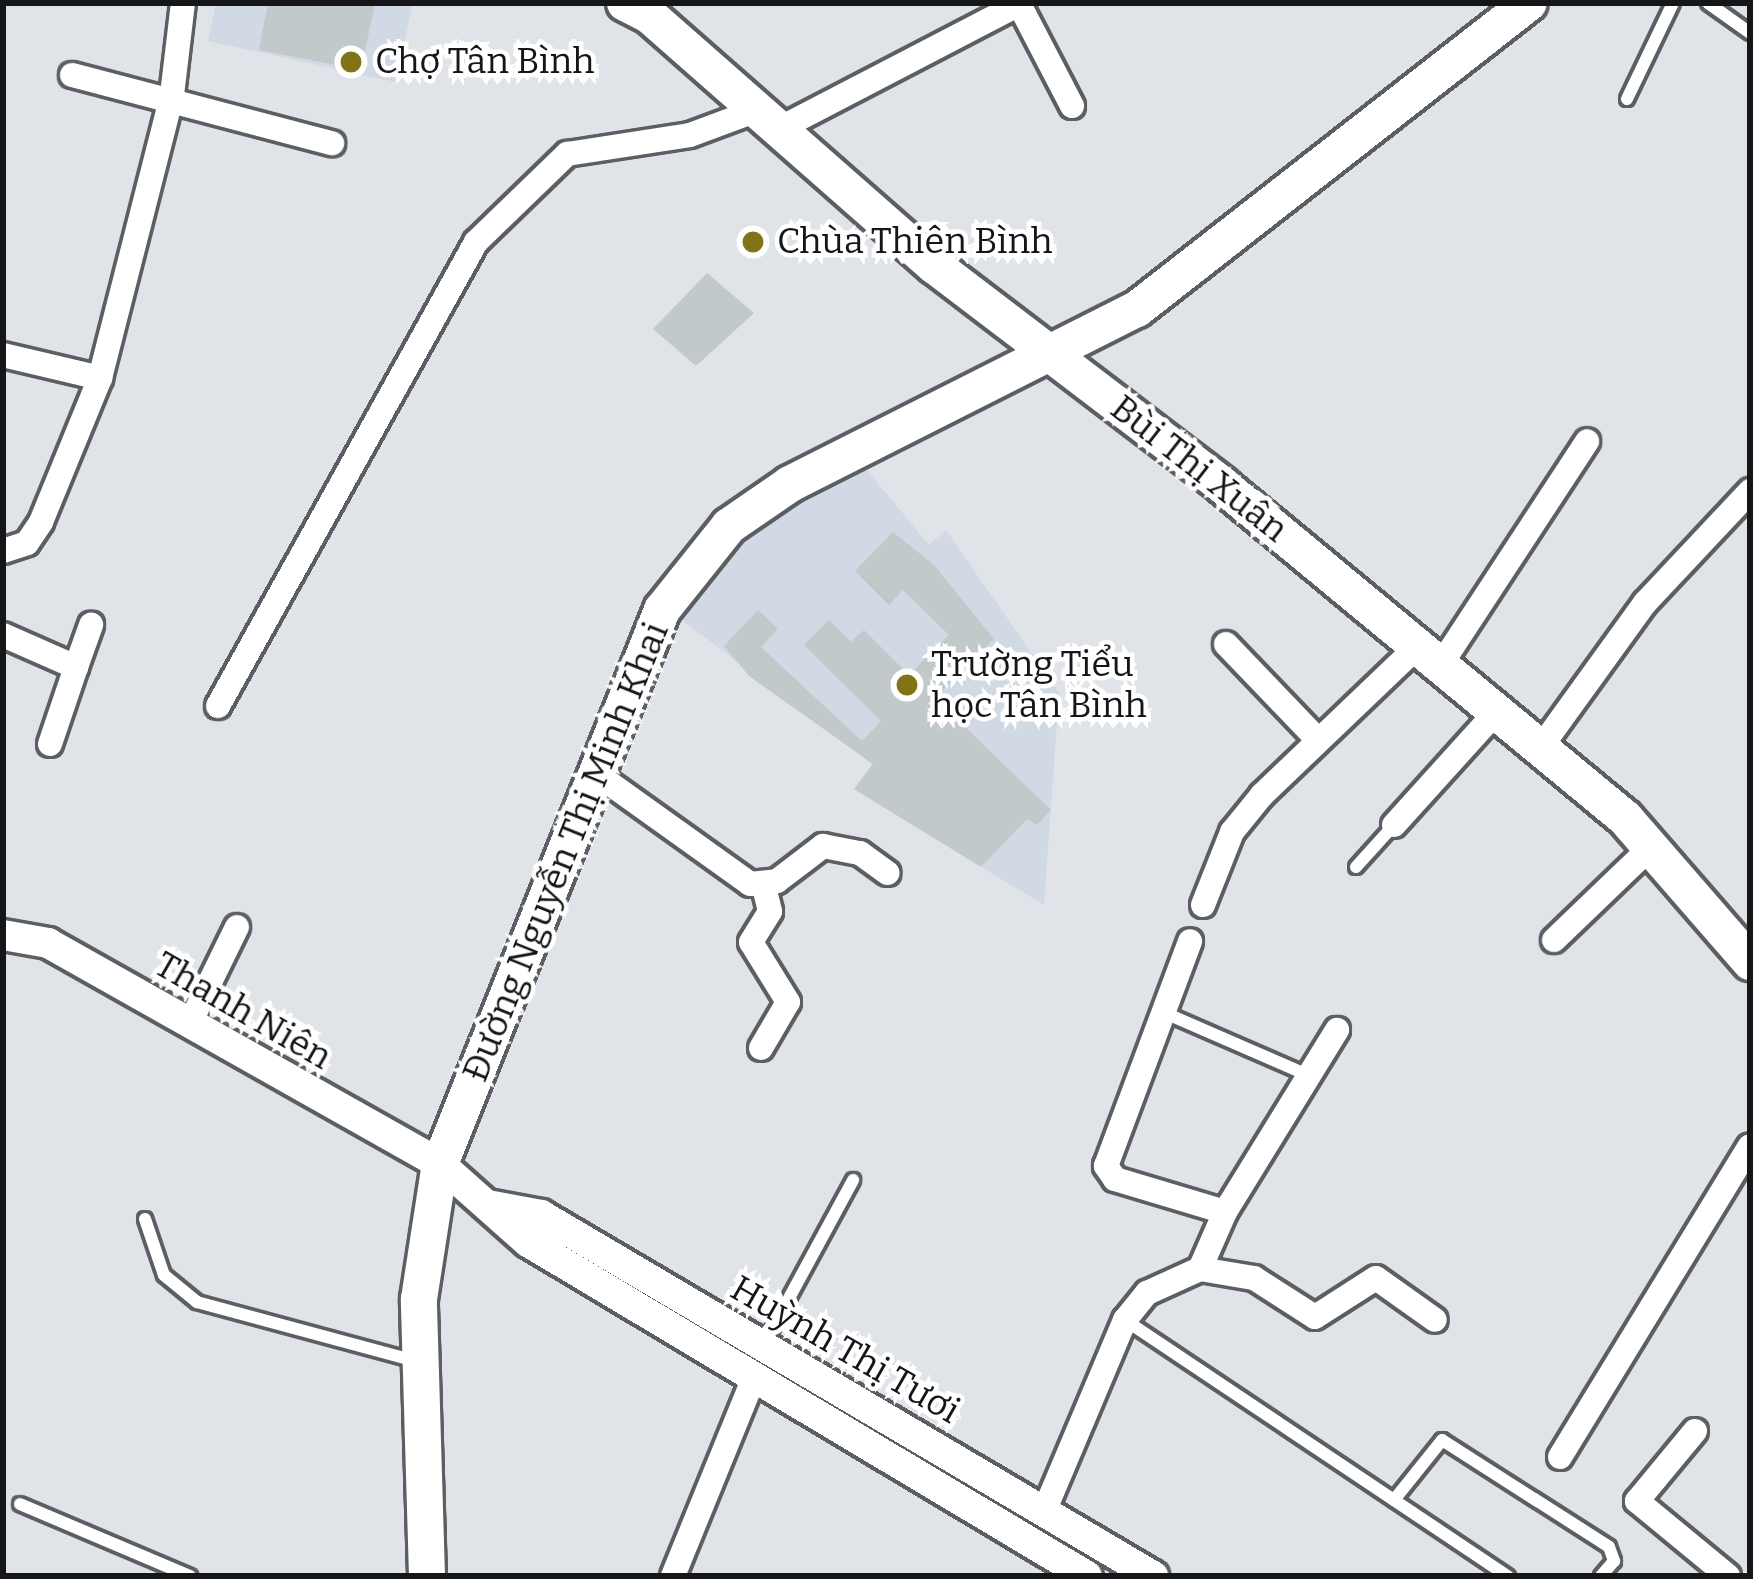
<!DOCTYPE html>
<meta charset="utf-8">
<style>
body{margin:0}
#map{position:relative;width:1753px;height:1579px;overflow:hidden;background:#e0e4e9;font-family:Bitter,serif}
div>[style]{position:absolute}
.built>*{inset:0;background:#d0d9e4}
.building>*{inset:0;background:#c2c9cb}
.roads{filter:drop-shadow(3px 0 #5b5f63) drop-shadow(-3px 0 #5b5f63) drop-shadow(0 3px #5b5f63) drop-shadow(0 -3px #5b5f63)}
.service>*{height:12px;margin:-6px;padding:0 6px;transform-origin:6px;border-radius:6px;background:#fff}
.minor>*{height:24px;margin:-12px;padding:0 12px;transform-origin:12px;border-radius:12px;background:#fff}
.tertiary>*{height:30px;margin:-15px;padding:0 15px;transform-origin:15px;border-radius:15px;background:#fff}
.secondary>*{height:36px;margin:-18px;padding:0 18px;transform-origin:18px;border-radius:18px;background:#fff}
.dots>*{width:33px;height:33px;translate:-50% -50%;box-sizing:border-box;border:6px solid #fff;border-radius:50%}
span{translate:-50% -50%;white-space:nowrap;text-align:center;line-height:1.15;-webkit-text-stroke:9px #fff;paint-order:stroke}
.poi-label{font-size:36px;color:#151618}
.left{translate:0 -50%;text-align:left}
.street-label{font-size:36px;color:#151618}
.frame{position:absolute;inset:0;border:6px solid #151618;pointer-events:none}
</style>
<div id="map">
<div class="built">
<i style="clip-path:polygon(216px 3px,413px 3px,395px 82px,208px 41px)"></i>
<i style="clip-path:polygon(862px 464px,929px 545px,946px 530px,1059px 693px,1044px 905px,854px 789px,872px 764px,674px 614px,737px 536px,797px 493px)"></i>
</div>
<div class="building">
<i style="clip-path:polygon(268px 3px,375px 3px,361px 70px,259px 50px)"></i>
<i style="clip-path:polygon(707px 273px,754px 313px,696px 366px,653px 329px)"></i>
<i style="clip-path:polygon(893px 532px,934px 565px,994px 639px,935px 698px,1051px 810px,1037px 825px,1027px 819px,981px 867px,854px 789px,873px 764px,749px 676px,724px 646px,758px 610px,778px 629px,761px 647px,862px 741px,881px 721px,804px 645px,829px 620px,851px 642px,864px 630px,909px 675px,949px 635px,903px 590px,889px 605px,855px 571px)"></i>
</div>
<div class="roads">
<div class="service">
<i style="left:1708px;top:3px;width:52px;rotate:35.5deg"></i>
<i style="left:1627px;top:99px;width:106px;rotate:-64.4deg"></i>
<i style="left:1356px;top:867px;width:57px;rotate:-47.9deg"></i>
<i style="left:1165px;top:1013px;width:158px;rotate:23.5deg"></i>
<i style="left:145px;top:1219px;width:59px;rotate:71.3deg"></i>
<i style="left:164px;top:1275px;width:43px;rotate:39.3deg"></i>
<i style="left:197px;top:1302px;width:226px;rotate:15.1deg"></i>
<i style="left:1125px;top:1320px;width:461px;rotate:33.8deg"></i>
<i style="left:763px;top:1346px;width:189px;rotate:-61.5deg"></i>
<i style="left:1394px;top:1500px;width:77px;rotate:-51.3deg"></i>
<i style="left:1442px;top:1440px;width:198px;rotate:32.6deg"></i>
<i style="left:1609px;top:1547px;width:15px;rotate:70deg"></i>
<i style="left:1614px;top:1561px;width:20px;rotate:131deg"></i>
<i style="left:20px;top:1504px;width:185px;rotate:23deg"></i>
</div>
<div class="minor">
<i style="left:1019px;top:4px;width:115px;rotate:62.5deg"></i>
<i style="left:72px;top:75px;width:269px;rotate:14.7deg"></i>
<i style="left:777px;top:130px;width:275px;rotate:-27.5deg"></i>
<i style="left:3px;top:355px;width:100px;rotate:13.3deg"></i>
<i style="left:3px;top:551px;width:25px;rotate:-18deg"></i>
<i style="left:27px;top:543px;width:25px;rotate:-56deg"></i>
<i style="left:41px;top:522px;width:156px;rotate:-67.7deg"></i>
<i style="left:100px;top:378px;width:292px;rotate:-75.7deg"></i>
<i style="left:172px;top:95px;width:93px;rotate:-83.2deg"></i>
<i style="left:3px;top:635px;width:80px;rotate:23.7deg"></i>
<i style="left:76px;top:667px;width:45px;rotate:-70.3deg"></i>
<i style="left:1226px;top:644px;width:133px;rotate:46.2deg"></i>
<i style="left:1442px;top:663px;width:265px;rotate:-56.8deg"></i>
<i style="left:218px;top:706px;width:531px;rotate:-60.92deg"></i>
<i style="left:476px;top:242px;width:127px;rotate:-44deg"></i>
<i style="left:567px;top:154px;width:124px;rotate:-8.8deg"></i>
<i style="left:690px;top:135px;width:66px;rotate:-20.4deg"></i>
<i style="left:50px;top:744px;width:81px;rotate:-71.3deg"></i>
<i style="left:1541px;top:747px;width:178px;rotate:-54.2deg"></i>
<i style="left:1645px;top:603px;width:154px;rotate:-46.8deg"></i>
<i style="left:598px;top:775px;width:187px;rotate:35.6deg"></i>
<i style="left:750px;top:884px;width:27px;rotate:-6deg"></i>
<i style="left:777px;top:881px;width:58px;rotate:-37.3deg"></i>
<i style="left:823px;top:846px;width:38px;rotate:11deg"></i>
<i style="left:860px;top:853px;width:34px;rotate:36deg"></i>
<i style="left:1394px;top:825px;width:155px;rotate:-47.9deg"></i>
<i style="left:1203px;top:905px;width:79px;rotate:-68.3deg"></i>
<i style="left:1232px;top:832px;width:48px;rotate:-51deg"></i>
<i style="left:1262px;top:795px;width:217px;rotate:-43.7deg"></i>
<i style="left:1554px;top:940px;width:134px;rotate:-43.8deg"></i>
<i style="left:189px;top:1025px;width:109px;rotate:-63.9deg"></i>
<i style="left:761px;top:1048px;width:53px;rotate:-59.6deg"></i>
<i style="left:788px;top:1002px;width:70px;rotate:-121.7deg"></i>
<i style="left:751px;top:942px;width:36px;rotate:-58deg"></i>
<i style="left:770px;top:911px;width:25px;rotate:-104deg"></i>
<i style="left:1225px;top:1212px;width:214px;rotate:-58.4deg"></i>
<i style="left:1200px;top:1269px;width:55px;rotate:9.5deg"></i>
<i style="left:1254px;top:1278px;width:72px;rotate:32.6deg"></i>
<i style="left:1315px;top:1317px;width:72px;rotate:-32.6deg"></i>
<i style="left:1376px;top:1278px;width:72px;rotate:35.4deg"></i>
<i style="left:1695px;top:1431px;width:91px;rotate:129.6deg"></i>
<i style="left:1637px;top:1501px;width:118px;rotate:39.5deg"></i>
<i style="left:1560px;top:1457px;width:364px;rotate:-58.6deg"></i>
<i style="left:1043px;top:1514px;width:211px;rotate:-67.1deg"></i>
<i style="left:1125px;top:1320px;width:35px;rotate:-51deg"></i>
<i style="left:1147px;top:1293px;width:58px;rotate:-24.4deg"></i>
<i style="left:1200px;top:1269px;width:62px;rotate:-66.3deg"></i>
<i style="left:1225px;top:1212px;width:115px;rotate:-163.3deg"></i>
<i style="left:1115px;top:1179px;width:16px;rotate:-125deg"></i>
<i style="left:1106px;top:1166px;width:240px;rotate:-69.5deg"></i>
<i style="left:673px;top:1576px;width:214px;rotate:-67.8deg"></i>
</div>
<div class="tertiary">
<i style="left:3px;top:935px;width:46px;rotate:10.1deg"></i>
<i style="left:48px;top:943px;width:450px;rotate:29.4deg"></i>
<i style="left:440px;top:1164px;width:118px;rotate:41.6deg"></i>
<i style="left:528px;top:1242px;width:651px;rotate:30.86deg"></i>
<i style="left:493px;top:1206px;width:49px;rotate:10.6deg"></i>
<i style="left:541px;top:1215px;width:711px;rotate:30.54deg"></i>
</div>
<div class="secondary">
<i style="left:625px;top:3px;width:28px;rotate:27deg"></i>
<i style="left:650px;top:16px;width:379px;rotate:41.3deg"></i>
<i style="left:935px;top:266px;width:361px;rotate:37.3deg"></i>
<i style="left:1222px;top:485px;width:523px;rotate:39.57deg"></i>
<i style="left:1625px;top:818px;width:191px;rotate:49deg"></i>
<i style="left:427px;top:1576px;width:277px;rotate:-91.7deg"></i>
<i style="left:419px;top:1299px;width:137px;rotate:-81.2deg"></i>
<i style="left:440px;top:1164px;width:597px;rotate:-68.16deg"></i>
<i style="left:662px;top:610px;width:107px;rotate:-51.4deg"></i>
<i style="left:729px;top:526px;width:74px;rotate:-34.5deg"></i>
<i style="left:790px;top:484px;width:389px;rotate:-26.8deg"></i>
<i style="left:1137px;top:309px;width:497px;rotate:-38deg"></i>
</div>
</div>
<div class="dots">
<i style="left:351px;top:62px;background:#817417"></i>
<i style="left:753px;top:242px;background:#817417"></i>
<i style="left:907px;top:685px;background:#817417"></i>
</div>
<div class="poi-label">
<span class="left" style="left:375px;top:62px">Chợ Tân Bình</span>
<span class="left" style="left:777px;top:242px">Chùa Thiên Bình</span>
<span class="left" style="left:931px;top:685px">Trường Tiểu<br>học Tân Bình</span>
</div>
<div class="street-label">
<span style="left:1199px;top:469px;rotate:38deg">Bùi Thị Xuân</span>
<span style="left:566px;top:852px;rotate:-68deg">Đường Nguyễn Thị Minh Khai</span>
<span style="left:243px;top:1011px;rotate:30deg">Thanh Niên</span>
<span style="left:845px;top:1350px;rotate:30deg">Huỳnh Thị Tươi</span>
</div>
<div class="frame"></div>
</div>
